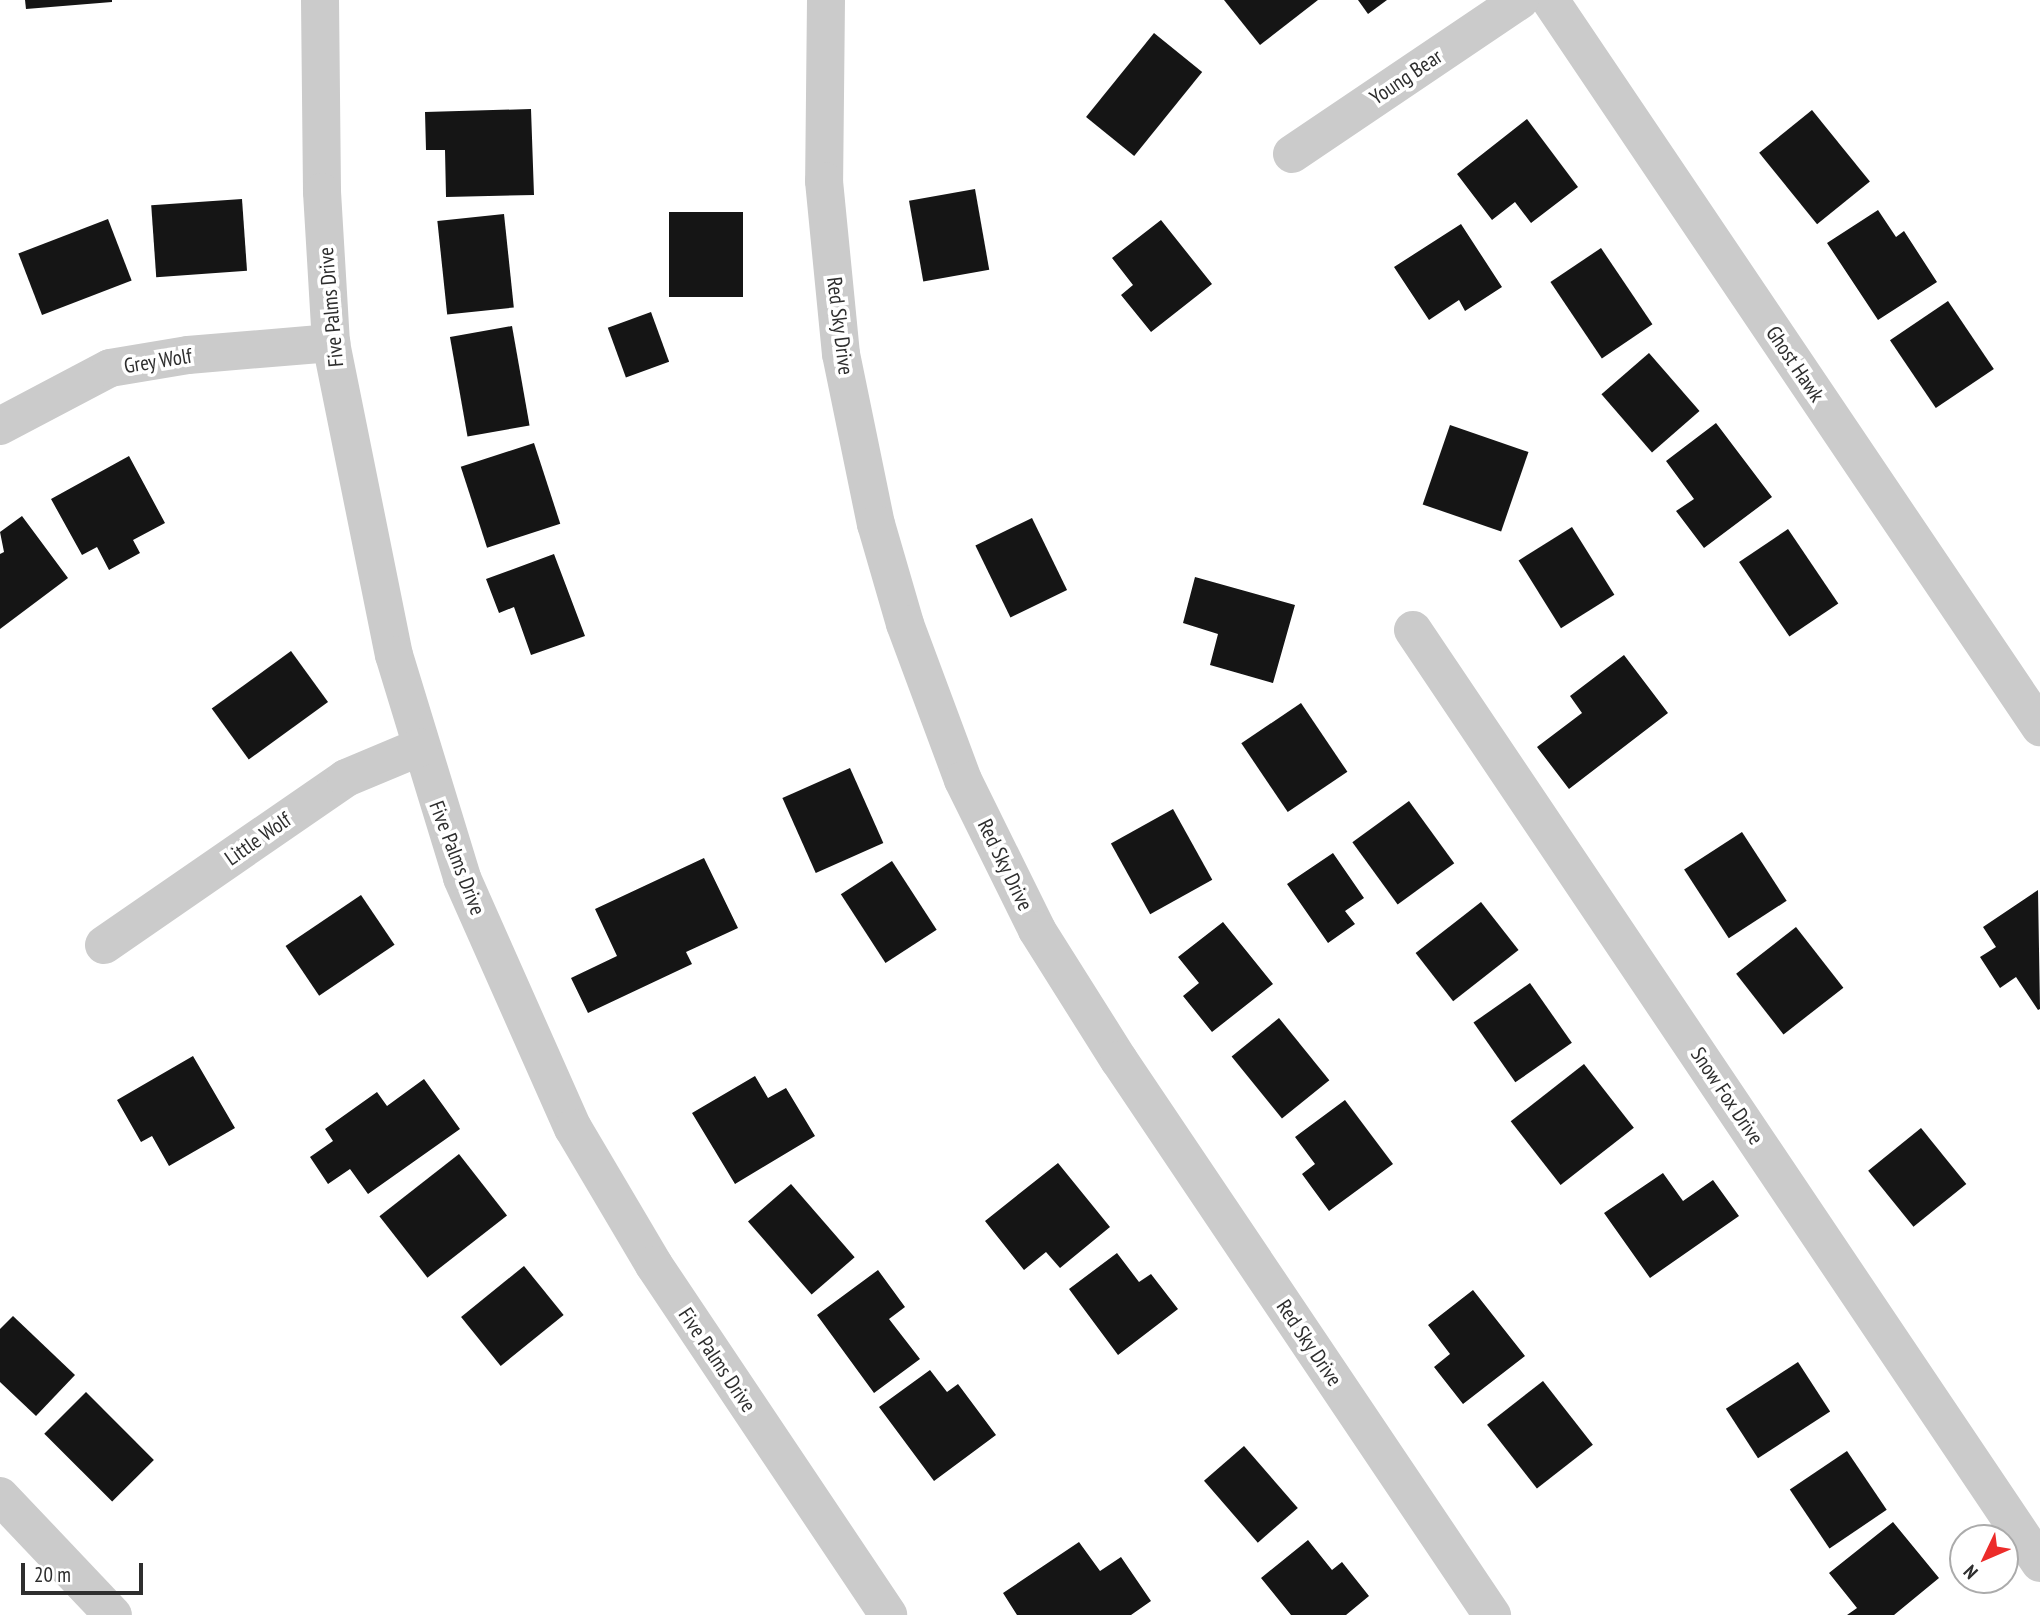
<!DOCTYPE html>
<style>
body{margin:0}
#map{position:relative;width:2040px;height:1615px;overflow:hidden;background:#fff;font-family:"PT Sans Narrow",sans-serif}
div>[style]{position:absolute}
.building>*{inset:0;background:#151515;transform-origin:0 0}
.minor>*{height:38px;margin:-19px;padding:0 19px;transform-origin:19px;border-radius:19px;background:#cbcbcb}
span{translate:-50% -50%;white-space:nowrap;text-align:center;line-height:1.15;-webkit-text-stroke:7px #fff;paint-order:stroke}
.street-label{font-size:21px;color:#2e2e2e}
.north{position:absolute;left:1949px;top:1524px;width:70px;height:70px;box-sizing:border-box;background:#fff;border:2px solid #ababab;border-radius:50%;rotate:226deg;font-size:19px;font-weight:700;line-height:28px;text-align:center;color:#2e2e2e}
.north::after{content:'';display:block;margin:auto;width:24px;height:32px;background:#ec2c2a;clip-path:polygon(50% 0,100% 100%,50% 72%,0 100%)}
.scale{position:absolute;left:21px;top:1563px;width:122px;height:32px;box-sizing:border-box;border:4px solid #2e2e2e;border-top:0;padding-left:9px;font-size:21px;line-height:24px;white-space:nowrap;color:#2e2e2e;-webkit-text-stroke:5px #fff;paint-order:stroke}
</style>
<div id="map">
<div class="building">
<i style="clip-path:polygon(25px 0,112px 0,112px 2px,26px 9px)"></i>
<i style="clip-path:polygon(1224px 0,1318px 0,1260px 45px)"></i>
<i style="clip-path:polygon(1358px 0,1387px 0,1368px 14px)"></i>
<i style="left:1154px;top:33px;width:62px;height:108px;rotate:39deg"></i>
<i style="clip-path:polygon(531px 109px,534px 195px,446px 197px,445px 150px,426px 150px,425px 112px)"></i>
<i style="left:1812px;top:110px;width:92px;height:68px;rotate:51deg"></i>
<i style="clip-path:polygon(1527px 119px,1578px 187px,1531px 223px,1515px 202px,1492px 220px,1457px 174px)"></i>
<i style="left:975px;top:189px;width:82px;height:67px;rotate:80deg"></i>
<i style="left:242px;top:199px;width:72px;height:91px;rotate:86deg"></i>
<i style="clip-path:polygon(1878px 210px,1896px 237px,1904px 231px,1937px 282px,1878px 320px,1827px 243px)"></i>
<i style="left:669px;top:212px;width:74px;height:85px"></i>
<i style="left:504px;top:214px;width:94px;height:67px;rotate:84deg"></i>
<i style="left:108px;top:219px;width:66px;height:96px;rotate:69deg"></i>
<i style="clip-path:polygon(1161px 220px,1212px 284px,1151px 332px,1121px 295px,1133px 285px,1112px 258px)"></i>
<i style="clip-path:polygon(1461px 224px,1502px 287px,1465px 311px,1459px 300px,1429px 320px,1394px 267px)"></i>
<i style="left:1601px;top:248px;width:92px;height:61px;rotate:56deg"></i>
<i style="left:1948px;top:301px;width:82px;height:70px;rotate:56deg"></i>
<i style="left:651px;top:312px;width:53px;height:46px;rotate:70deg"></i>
<i style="left:512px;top:326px;width:101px;height:63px;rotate:80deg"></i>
<i style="left:1649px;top:353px;width:77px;height:63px;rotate:49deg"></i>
<i style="clip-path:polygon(1716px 423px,1772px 497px,1704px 548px,1676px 511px,1694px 499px,1666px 461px)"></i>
<i style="left:1450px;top:425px;width:83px;height:84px;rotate:19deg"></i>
<i style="left:534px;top:443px;width:85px;height:77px;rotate:72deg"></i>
<i style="clip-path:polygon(129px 456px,165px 523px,133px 540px,140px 553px,109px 570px,97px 547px,82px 555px,51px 499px)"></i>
<i style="clip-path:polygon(22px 516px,68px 578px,0 629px,0 554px,4px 552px,0 532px)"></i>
<i style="left:1032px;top:518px;width:80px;height:63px;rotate:64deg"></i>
<i style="left:1572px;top:527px;width:80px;height:63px;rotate:58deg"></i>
<i style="left:1788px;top:529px;width:90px;height:59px;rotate:56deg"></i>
<i style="clip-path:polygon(554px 554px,585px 636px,531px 655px,514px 607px,499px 613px,486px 579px)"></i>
<i style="clip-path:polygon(1195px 577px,1295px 605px,1273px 683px,1210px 665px,1218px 634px,1183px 623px)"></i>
<i style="left:291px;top:651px;width:63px;height:98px;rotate:54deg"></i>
<i style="clip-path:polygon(1624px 655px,1668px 713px,1569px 789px,1537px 747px,1582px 713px,1570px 696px)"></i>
<i style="left:1301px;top:703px;width:83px;height:72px;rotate:56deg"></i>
<i style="left:850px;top:768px;width:82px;height:74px;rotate:66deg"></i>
<i style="left:1409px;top:801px;width:77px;height:70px;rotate:54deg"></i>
<i style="left:1173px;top:809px;width:81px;height:71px;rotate:61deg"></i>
<i style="left:1742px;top:832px;width:82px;height:69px;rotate:57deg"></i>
<i style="clip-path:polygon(1333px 853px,1364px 898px,1345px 911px,1355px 924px,1328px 943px,1287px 884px)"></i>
<i style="clip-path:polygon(704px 858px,738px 928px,686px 952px,692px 964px,588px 1013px,571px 978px,617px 956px,595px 909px)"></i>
<i style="left:892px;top:861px;width:82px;height:61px;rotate:57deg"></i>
<i style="clip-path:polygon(2038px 890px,2040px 1009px,2038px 1010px,2016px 977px,2000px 988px,1980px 957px,1996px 947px,1983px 927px)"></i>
<i style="left:361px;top:895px;width:60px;height:91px;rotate:56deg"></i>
<i style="left:1481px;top:902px;width:61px;height:83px;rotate:52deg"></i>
<i style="clip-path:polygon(1223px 922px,1273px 984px,1212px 1032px,1183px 996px,1199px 983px,1178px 957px)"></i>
<i style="left:1796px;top:927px;width:77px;height:76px;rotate:52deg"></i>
<i style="left:1530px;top:983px;width:73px;height:69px;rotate:55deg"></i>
<i style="left:1279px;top:1018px;width:80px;height:61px;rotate:51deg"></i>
<i style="clip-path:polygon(193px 1056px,235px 1128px,169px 1166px,152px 1136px,141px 1142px,117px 1100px)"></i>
<i style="left:1584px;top:1064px;width:81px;height:93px;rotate:52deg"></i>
<i style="clip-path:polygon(755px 1076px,768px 1098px,786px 1088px,815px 1136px,735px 1184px,692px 1113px)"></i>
<i style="clip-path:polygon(424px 1079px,460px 1129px,368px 1194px,350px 1169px,328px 1184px,310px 1157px,333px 1141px,325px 1129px,377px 1092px,387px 1106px)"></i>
<i style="clip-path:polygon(1345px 1100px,1393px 1164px,1329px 1211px,1302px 1174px,1315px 1164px,1295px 1137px)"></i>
<i style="left:1921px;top:1128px;width:72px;height:68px;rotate:51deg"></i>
<i style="left:459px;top:1154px;width:78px;height:101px;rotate:52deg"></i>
<i style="clip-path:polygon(1058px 1163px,1110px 1227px,1060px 1268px,1046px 1252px,1024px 1270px,985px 1221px)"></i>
<i style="clip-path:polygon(1663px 1173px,1683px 1201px,1713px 1180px,1739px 1216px,1650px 1278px,1604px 1213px)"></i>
<i style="left:791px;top:1184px;width:97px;height:57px;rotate:49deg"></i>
<i style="clip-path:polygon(1117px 1253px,1139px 1282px,1151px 1274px,1178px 1309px,1118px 1355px,1069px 1289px)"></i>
<i style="left:524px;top:1266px;width:63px;height:81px;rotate:51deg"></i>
<i style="clip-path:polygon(878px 1270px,905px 1307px,889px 1319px,920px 1359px,874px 1393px,817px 1315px)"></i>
<i style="clip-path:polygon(1473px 1290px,1525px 1356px,1463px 1404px,1434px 1367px,1450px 1354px,1428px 1325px)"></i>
<i style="clip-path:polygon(13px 1316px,75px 1375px,36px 1416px,0 1382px,0 1329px)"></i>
<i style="left:1798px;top:1362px;width:59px;height:86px;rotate:57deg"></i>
<i style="clip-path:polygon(930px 1370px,947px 1392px,958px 1384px,996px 1435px,934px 1481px,879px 1407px)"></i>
<i style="left:1543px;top:1381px;width:81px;height:71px;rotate:52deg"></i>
<i style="left:86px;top:1392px;width:96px;height:59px;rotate:45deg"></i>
<i style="left:1244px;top:1446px;width:82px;height:53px;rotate:49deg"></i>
<i style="left:1847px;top:1451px;width:71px;height:69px;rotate:56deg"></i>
<i style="clip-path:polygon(1893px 1522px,1939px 1578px,1894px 1615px,1847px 1615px,1857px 1608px,1829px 1573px)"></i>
<i style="clip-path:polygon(1308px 1540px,1332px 1570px,1342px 1562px,1369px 1596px,1346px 1615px,1291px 1615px,1261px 1578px)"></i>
<i style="clip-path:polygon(1079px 1542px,1100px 1571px,1121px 1557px,1151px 1601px,1131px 1615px,1017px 1615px,1003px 1593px)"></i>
</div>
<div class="minor">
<i style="left:320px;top:0;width:192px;rotate:89.4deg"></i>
<i style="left:322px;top:192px;width:151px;rotate:86.6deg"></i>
<i style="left:331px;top:343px;width:318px;rotate:78.6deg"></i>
<i style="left:394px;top:655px;width:233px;rotate:73deg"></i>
<i style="left:462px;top:878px;width:274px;rotate:66.1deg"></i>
<i style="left:573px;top:1128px;width:159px;rotate:59.4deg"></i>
<i style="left:654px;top:1265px;width:421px;rotate:56.2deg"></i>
<i style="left:826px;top:0;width:181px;rotate:90.6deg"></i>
<i style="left:824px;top:181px;width:174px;rotate:84.4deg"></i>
<i style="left:841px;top:354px;width:174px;rotate:78.4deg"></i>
<i style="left:876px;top:524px;width:104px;rotate:73.8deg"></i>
<i style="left:905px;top:624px;width:166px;rotate:69.6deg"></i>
<i style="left:963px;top:780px;width:167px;rotate:63.7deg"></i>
<i style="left:1037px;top:930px;width:154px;rotate:57.8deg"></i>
<i style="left:1119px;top:1060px;width:669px;rotate:56.1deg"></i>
<i style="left:1550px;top:0;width:877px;rotate:56.02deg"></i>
<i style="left:1292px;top:154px;width:275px;rotate:-34deg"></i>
<i style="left:0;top:426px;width:124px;rotate:-27.8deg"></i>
<i style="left:110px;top:368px;width:79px;rotate:-9.5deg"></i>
<i style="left:188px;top:355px;width:144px;rotate:-4.8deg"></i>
<i style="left:1413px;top:630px;width:1124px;rotate:56.1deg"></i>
<i style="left:104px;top:945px;width:294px;rotate:-34.6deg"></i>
<i style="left:346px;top:778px;width:80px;rotate:-22.7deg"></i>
<i style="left:0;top:1496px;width:164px;rotate:46.5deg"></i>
</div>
<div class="street-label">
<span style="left:1406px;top:77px;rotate:-34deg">Young Bear</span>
<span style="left:331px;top:307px;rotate:-95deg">Five Palms Drive</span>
<span style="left:840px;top:326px;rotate:83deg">Red Sky Drive</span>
<span style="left:158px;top:361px;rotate:-9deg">Grey Wolf</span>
<span style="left:1795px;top:364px;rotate:56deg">Ghost Hawk</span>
<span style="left:258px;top:839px;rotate:-35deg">Little Wolf</span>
<span style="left:457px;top:858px;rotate:69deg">Five Palms Drive</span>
<span style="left:1005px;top:865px;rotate:64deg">Red Sky Drive</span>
<span style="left:1727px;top:1096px;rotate:56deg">Snow Fox Drive</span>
<span style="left:1309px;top:1343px;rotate:56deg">Red Sky Drive</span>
<span style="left:717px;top:1360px;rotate:56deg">Five Palms Drive</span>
</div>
<div class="north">N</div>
<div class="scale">20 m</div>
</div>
